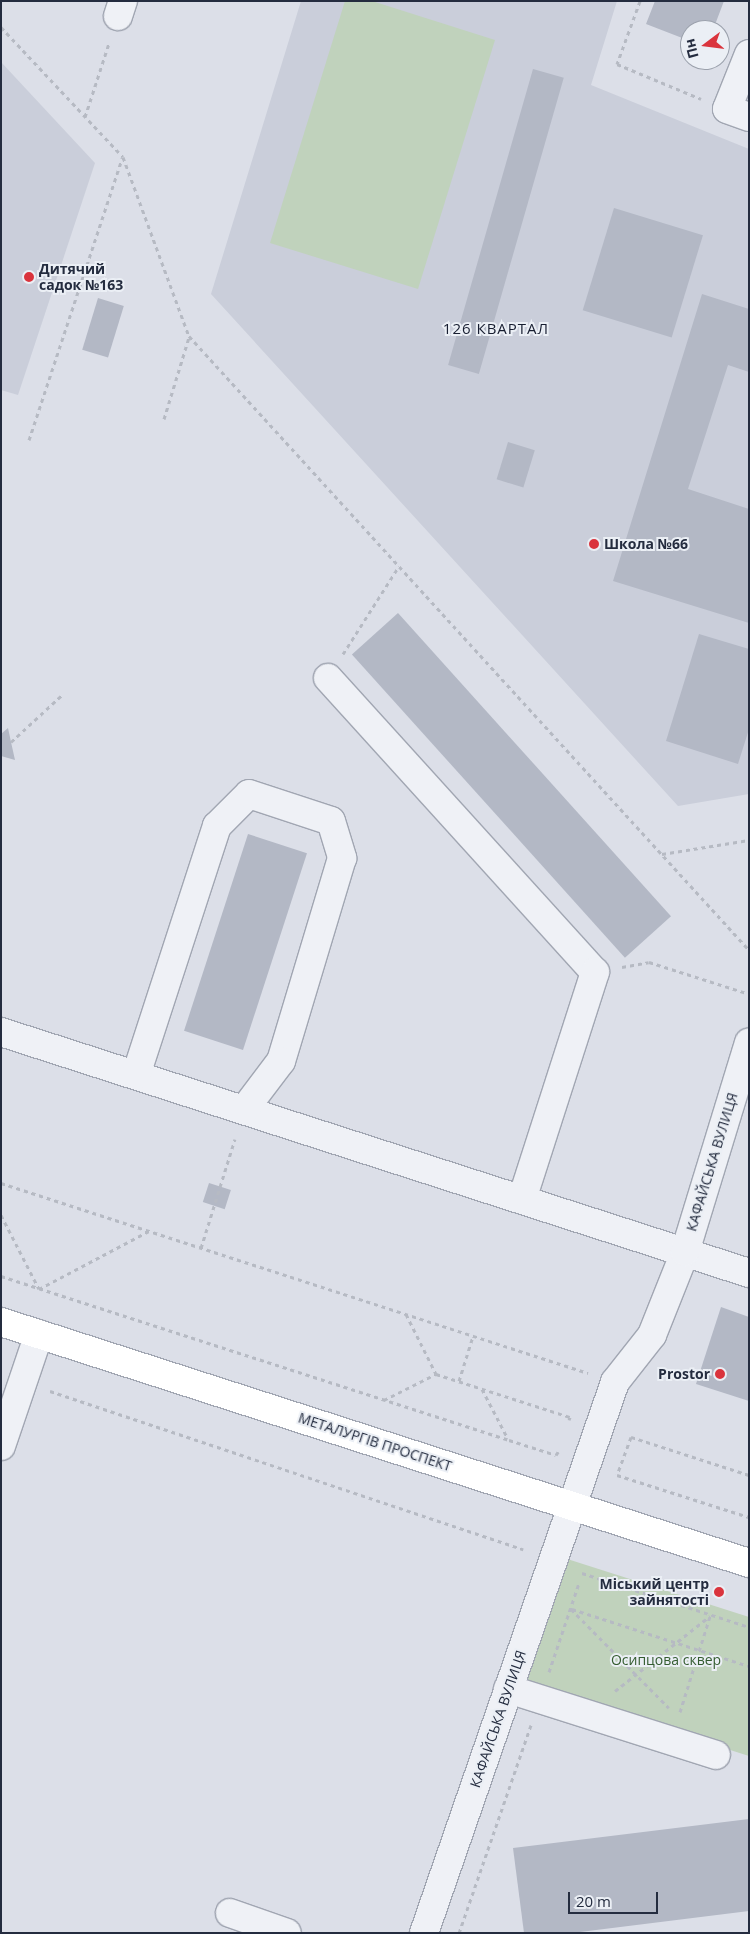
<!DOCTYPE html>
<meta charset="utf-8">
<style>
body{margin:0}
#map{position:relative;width:750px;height:1934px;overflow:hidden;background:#dcdfe8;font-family:"Open Sans",sans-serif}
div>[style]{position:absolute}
.built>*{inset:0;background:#caceda}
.green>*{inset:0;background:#c0d2bc}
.building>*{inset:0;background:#b3b8c5;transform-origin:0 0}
.path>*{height:3px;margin-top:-1.5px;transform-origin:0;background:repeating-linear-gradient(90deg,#b6bac3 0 4px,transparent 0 8px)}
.roads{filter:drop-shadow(1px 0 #a1a6b2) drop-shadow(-1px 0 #a1a6b2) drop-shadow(0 1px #a1a6b2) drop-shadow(0 -1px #a1a6b2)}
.minor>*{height:28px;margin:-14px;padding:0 14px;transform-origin:14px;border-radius:14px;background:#eff1f6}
.highway>*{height:28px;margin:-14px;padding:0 14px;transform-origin:14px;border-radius:14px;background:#fff}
.dots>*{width:14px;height:14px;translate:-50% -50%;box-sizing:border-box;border:2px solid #ebeff5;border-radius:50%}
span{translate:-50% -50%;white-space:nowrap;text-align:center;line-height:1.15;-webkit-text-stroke:4px #ebeff5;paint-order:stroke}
.poi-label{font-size:14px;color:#242c3f;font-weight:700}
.left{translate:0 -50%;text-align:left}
.right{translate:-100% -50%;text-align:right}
.street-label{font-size:14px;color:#242c3f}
.park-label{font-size:14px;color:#345c30}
.neighbourhood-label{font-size:15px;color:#171d30;letter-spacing:1px}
.frame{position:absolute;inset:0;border:2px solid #242c3f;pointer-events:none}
.north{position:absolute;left:680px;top:20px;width:50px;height:50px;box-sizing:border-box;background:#ebeff5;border:1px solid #9ba1ac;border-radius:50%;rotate:255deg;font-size:14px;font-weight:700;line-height:20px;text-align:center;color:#242c3f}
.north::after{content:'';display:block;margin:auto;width:18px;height:22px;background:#da343d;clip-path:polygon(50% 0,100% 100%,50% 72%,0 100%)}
.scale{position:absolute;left:568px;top:1892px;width:90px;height:22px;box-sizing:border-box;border:2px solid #242c3f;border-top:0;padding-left:6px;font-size:15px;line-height:18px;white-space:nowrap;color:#242c3f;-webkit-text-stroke:4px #ebeff5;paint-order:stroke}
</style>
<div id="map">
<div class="built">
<i style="clip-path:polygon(301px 1px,617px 1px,591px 85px,749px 149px,749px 794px,678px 806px,211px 294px)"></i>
<i style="clip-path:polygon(1px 62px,95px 163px,18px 395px,1px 390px)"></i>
</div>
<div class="green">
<i style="clip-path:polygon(345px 1px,372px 1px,495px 40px,418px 289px,270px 243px)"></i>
<i style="clip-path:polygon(561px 1557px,749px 1617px,749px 1756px,520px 1683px)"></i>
</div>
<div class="building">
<i style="clip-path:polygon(655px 1px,724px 1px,713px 30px,690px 30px,690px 41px,646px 24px)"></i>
<i style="left:533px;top:69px;width:32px;height:308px;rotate:16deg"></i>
<i style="left:614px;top:208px;width:93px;height:107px;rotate:17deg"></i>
<i style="clip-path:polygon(702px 294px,749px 309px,749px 372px,728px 365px,688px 489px,749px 509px,749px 623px,613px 581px)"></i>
<i style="left:98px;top:298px;width:27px;height:54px;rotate:17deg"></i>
<i style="left:508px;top:442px;width:28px;height:39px;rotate:17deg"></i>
<i style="left:398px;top:613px;width:408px;height:62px;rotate:48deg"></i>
<i style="clip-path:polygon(699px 634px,749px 649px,749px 729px,738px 764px,666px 741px)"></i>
<i style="clip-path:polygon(8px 728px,11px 742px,15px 760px,1px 756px,1px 734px)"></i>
<i style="left:248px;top:834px;width:62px;height:207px;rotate:18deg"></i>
<i style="left:209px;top:1183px;width:23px;height:20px;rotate:18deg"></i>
<i style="clip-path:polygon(721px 1307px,749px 1317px,749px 1401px,696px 1384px)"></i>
<i style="clip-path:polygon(749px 1819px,749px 1911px,572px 1933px,524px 1933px,513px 1848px)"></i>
</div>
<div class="path">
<i style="left:640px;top:1px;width:67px;rotate:110.1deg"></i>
<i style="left:617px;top:64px;width:91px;rotate:22.6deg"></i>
<i style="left:1px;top:27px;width:178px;rotate:46.8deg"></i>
<i style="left:123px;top:157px;width:191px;rotate:69.8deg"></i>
<i style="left:189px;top:336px;width:831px;rotate:47.63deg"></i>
<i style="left:85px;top:117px;width:78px;rotate:-72deg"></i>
<i style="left:164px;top:419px;width:86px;rotate:-73deg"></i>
<i style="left:29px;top:440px;width:297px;rotate:-71.7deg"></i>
<i style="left:343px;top:654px;width:104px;rotate:-57.5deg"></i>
<i style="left:11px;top:742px;width:71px;rotate:-42.7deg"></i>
<i style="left:662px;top:854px;width:88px;rotate:-9.1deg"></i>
<i style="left:622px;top:967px;width:27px;rotate:-10deg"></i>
<i style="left:649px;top:962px;width:105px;rotate:17.7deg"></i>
<i style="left:1px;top:1183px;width:617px;rotate:17.94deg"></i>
<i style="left:1px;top:1215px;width:83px;rotate:62.8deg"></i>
<i style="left:39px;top:1289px;width:124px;rotate:-27.8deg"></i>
<i style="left:201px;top:1248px;width:114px;rotate:-72.7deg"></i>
<i style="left:1px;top:1276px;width:534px;rotate:17.89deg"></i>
<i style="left:509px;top:1440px;width:49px;rotate:17.7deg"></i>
<i style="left:556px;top:1455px;width:4px;rotate:-56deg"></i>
<i style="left:406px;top:1314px;width:67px;rotate:63.4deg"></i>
<i style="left:459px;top:1381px;width:47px;rotate:-72.7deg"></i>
<i style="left:482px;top:1389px;width:56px;rotate:62.5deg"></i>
<i style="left:50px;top:1391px;width:499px;rotate:18.5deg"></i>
<i style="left:384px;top:1400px;width:58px;rotate:-26.6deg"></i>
<i style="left:436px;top:1374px;width:141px;rotate:17.8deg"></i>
<i style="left:570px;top:1417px;width:3px;rotate:108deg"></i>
<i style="left:749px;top:1475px;width:124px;rotate:-162.1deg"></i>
<i style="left:631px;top:1437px;width:40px;rotate:110.2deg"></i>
<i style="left:617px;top:1475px;width:139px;rotate:17.7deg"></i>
<i style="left:582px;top:1573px;width:176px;rotate:17.9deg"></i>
<i style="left:571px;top:1609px;width:139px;rotate:45.3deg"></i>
<i style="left:572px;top:1609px;width:186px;rotate:17.9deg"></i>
<i style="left:549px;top:1672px;width:94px;rotate:-71.4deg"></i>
<i style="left:615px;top:1691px;width:121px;rotate:-38.3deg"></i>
<i style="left:680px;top:1712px;width:101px;rotate:-72.6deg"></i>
<i style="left:459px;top:1933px;width:220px;rotate:-70.9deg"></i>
</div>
<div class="roads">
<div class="minor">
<i style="left:118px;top:16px;width:16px;rotate:-72deg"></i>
<i style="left:749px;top:54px;width:59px;rotate:111.8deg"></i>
<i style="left:727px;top:109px;width:23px;rotate:20deg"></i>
<i style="left:328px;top:678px;width:397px;rotate:47.8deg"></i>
<i style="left:595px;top:972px;width:239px;rotate:107.8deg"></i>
<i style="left:1px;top:1032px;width:786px;rotate:17.86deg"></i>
<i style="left:136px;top:1075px;width:262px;rotate:-72deg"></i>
<i style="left:217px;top:826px;width:45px;rotate:-45deg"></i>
<i style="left:249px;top:794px;width:86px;rotate:18.2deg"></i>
<i style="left:331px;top:821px;width:39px;rotate:73deg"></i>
<i style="left:342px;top:858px;width:212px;rotate:106.7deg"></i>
<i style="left:281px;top:1061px;width:61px;rotate:127.1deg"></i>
<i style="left:1px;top:1446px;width:118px;rotate:-71.3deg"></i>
<i style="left:508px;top:1689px;width:218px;rotate:17.6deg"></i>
<i style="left:230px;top:1913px;width:60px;rotate:19.3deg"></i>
<i style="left:424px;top:1933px;width:583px;rotate:-70.88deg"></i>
<i style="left:615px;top:1382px;width:60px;rotate:-51.8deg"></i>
<i style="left:652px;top:1335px;width:89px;rotate:-68.3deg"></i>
<i style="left:685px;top:1252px;width:219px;rotate:-73deg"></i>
</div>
<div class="highway">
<i style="left:1px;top:1322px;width:786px;rotate:17.86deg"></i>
</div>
</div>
<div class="dots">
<i style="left:29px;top:277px;background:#da343d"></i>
<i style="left:594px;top:544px;background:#da343d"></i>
<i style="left:720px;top:1374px;background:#da343d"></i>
<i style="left:719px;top:1592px;background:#da343d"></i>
</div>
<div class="poi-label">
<span class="left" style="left:39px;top:277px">Дитячий<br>садок №163</span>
<span class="left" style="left:604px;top:544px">Школа №66</span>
<span class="right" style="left:710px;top:1374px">Prostor</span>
<span class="right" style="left:709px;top:1592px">Міський центр<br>зайнятості</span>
</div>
<div class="street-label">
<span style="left:712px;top:1162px;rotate:-73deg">КАФАЙСЬКА ВУЛИЦЯ</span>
<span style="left:375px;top:1442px;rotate:18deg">МЕТАЛУРГІВ ПРОСПЕКТ</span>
<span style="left:498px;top:1719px;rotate:-71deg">КАФАЙСЬКА ВУЛИЦЯ</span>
</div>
<div class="park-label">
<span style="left:666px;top:1660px">Осипцова сквер</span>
</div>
<div class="neighbourhood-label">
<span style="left:496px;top:329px">126 КВАРТАЛ</span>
</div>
<div class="frame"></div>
<div class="north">Пн</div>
<div class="scale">20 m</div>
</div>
